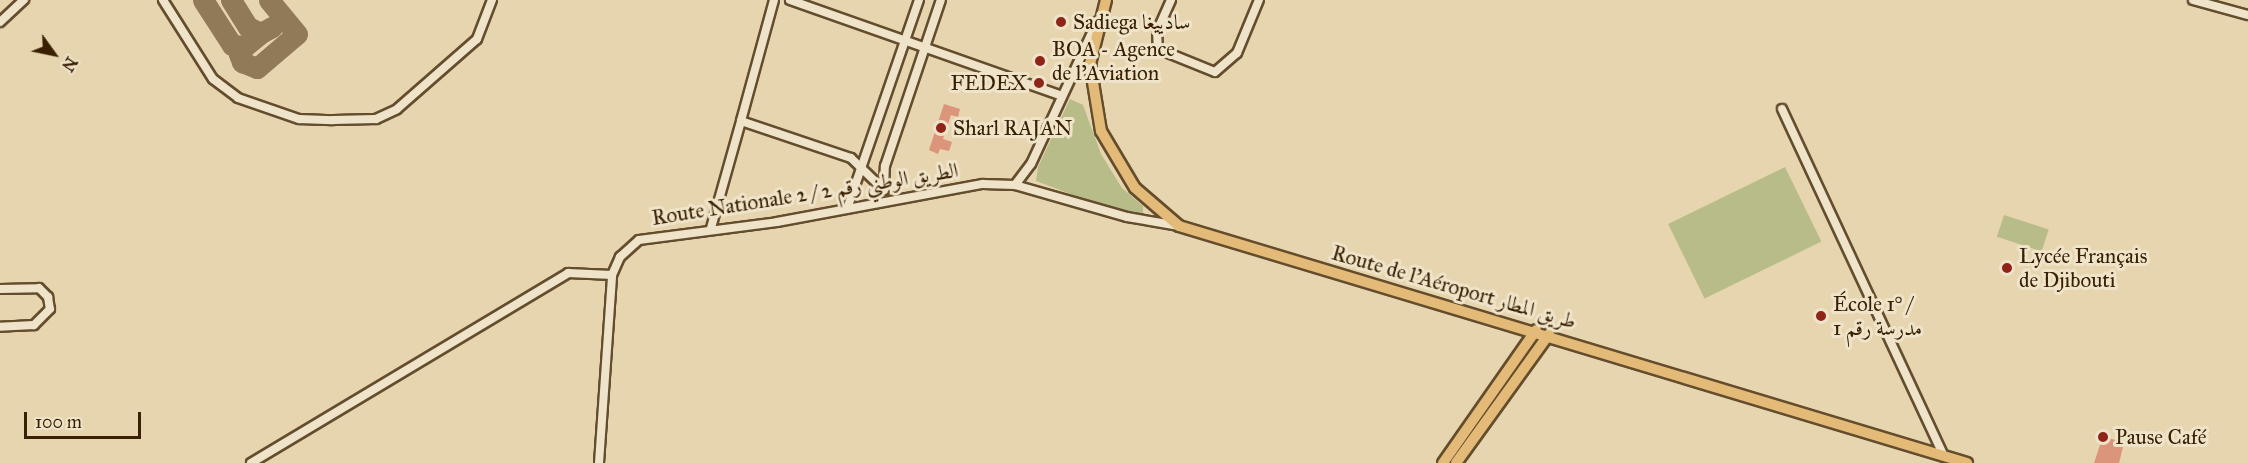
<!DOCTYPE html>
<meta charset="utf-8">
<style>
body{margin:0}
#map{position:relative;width:2248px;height:463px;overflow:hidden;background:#e6d5ae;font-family:"IM FELL Great Primer",Amiri,serif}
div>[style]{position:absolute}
.green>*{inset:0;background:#b8bc88;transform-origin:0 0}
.taxiway>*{height:21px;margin:-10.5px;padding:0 10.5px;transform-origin:10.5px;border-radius:10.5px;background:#907a58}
.building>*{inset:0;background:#db957a}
.roads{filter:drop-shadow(2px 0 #644d2d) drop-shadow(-2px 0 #644d2d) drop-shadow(0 2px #644d2d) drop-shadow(0 -2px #644d2d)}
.minor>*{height:8px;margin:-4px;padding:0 4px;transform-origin:4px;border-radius:4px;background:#efe4ca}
.major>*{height:10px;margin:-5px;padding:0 5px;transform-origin:5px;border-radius:5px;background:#e3ba77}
.dots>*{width:16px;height:16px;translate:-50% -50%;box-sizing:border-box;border:3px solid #efe4ca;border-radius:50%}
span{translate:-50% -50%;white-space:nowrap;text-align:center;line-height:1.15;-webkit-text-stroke:6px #efe4ca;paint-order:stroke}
.poi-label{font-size:21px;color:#392002}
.left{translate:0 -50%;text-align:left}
.right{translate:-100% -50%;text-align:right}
.street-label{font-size:21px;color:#392002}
.north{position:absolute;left:24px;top:24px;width:60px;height:60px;-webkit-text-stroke:4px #efe4ca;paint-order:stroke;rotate:123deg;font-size:16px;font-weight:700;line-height:24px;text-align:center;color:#392002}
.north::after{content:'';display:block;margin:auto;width:21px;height:27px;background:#392002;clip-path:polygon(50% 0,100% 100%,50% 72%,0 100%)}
.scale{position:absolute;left:24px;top:412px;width:117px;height:27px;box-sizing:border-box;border:3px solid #392002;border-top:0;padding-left:8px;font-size:18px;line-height:21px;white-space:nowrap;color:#392002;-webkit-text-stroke:4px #efe4ca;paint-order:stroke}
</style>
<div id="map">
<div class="green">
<i style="clip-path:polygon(1070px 99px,1083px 105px,1101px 154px,1122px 188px,1143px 206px,1143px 216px,1124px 214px,1036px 181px,1038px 167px)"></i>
<i style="left:1785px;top:167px;width:83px;height:130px;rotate:64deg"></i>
<i style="left:2004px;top:215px;width:47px;height:23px;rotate:18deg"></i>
</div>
<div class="taxiway">
<i style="left:203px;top:0;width:54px;rotate:57.2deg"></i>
<i style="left:232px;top:45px;width:13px;rotate:4deg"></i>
<i style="left:245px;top:46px;width:21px;rotate:-39deg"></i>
<i style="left:231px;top:0;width:32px;rotate:58deg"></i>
<i style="left:248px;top:27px;width:14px;rotate:25deg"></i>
<i style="left:261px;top:33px;width:13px;rotate:-29deg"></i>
<i style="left:245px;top:46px;width:10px;rotate:127deg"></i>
<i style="left:239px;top:54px;width:9px;rotate:69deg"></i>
<i style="left:242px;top:62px;width:16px;rotate:22deg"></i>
<i style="left:257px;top:68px;width:52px;rotate:-40.4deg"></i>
<i style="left:297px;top:34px;width:44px;rotate:-129.5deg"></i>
</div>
<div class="building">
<i style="clip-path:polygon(944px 104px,960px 109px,958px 117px,951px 115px,943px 139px,952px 142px,949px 151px,940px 149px,938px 154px,929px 150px)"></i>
<i style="clip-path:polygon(2103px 436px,2124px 443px,2119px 463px,2094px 463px)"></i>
</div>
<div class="roads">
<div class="minor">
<i style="left:163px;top:0;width:93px;rotate:57.7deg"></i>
<i style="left:213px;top:79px;width:31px;rotate:37deg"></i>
<i style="left:238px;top:98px;width:65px;rotate:19deg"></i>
<i style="left:299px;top:119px;width:34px;rotate:2deg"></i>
<i style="left:333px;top:120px;width:43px;rotate:-1.3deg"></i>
<i style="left:376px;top:119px;width:23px;rotate:-25deg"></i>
<i style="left:397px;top:109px;width:106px;rotate:-41.2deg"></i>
<i style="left:477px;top:39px;width:42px;rotate:-69deg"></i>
<i style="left:774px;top:0;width:125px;rotate:105.3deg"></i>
<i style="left:741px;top:121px;width:116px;rotate:18.6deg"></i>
<i style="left:851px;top:158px;width:45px;rotate:44.1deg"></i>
<i style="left:790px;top:0;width:288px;rotate:19.4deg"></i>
<i style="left:1171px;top:0;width:34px;rotate:114deg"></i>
<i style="left:1157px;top:31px;width:18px;rotate:87deg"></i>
<i style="left:1158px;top:49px;width:61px;rotate:22deg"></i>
<i style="left:1215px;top:72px;width:29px;rotate:-41deg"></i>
<i style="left:1237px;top:53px;width:57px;rotate:-67.5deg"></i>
<i style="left:2193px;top:0;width:57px;rotate:15.3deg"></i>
<i style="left:0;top:22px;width:33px;rotate:-43deg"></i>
<i style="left:1782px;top:109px;width:381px;rotate:65deg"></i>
<i style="left:1015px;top:185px;width:26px;rotate:-53deg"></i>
<i style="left:1031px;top:164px;width:157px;rotate:-65.1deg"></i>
<i style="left:884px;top:190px;width:24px;rotate:-88deg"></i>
<i style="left:885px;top:166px;width:175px;rotate:-71.4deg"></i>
<i style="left:847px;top:209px;width:221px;rotate:-71deg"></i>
<i style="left:711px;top:228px;width:111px;rotate:-74.3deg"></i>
<i style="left:0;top:289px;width:39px;rotate:-1deg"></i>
<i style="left:39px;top:288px;width:13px;rotate:45deg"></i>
<i style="left:48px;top:297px;width:12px;rotate:81deg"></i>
<i style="left:50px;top:309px;width:23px;rotate:135deg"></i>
<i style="left:34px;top:325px;width:34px;rotate:177deg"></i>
<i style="left:251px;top:463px;width:370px;rotate:-30.9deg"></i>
<i style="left:568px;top:273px;width:44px;rotate:2.6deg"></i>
<i style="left:599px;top:463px;width:188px;rotate:-86deg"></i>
<i style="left:612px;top:275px;width:20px;rotate:-66deg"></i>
<i style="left:620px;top:257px;width:25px;rotate:-42deg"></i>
<i style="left:639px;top:240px;width:139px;rotate:-7.4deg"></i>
<i style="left:777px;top:222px;width:209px;rotate:-10.5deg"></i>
<i style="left:983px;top:184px;width:32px;rotate:2deg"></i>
<i style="left:1015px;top:185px;width:116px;rotate:15.9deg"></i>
<i style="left:1127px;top:217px;width:53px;rotate:9.8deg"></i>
</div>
<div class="major">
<i style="left:1106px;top:0;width:66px;rotate:104deg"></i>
<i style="left:1090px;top:64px;width:68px;rotate:80.7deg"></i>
<i style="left:1101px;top:131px;width:66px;rotate:59.2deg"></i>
<i style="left:1135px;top:188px;width:58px;rotate:40.8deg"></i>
<i style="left:1179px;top:226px;width:823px;rotate:16.74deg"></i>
<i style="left:1443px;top:463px;width:162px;rotate:-55deg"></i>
<i style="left:1456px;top:463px;width:159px;rotate:-54.2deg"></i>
</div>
</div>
<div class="dots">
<i style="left:1061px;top:22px;background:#8f2418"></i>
<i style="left:1040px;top:61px;background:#8f2418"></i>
<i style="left:1039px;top:83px;background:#8f2418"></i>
<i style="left:941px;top:128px;background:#8f2418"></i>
<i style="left:2007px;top:268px;background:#8f2418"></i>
<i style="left:1821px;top:316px;background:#8f2418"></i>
<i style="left:2103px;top:437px;background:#8f2418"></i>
</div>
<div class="poi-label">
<span class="left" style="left:1073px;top:22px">Sadiega سادييغا</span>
<span class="left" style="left:1052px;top:61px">BOA - Agence<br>de l'Aviation</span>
<span class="right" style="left:1027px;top:83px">FEDEX</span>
<span class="left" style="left:953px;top:128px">Sharl RAJAN</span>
<span class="left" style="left:2019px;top:268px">Lycée Français<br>de Djibouti</span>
<span class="left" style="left:1833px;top:316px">École 1° /<br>مدرسة رقم 1</span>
<span class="left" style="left:2115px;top:437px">Pause Café</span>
</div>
<div class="street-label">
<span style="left:805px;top:194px;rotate:-9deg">Route Nationale 2 / الطريق الوطني رقم 2</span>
<span style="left:1454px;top:287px;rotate:16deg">Route de l'Aéroport طريق المطار</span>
</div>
<div class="north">N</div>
<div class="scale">100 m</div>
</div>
